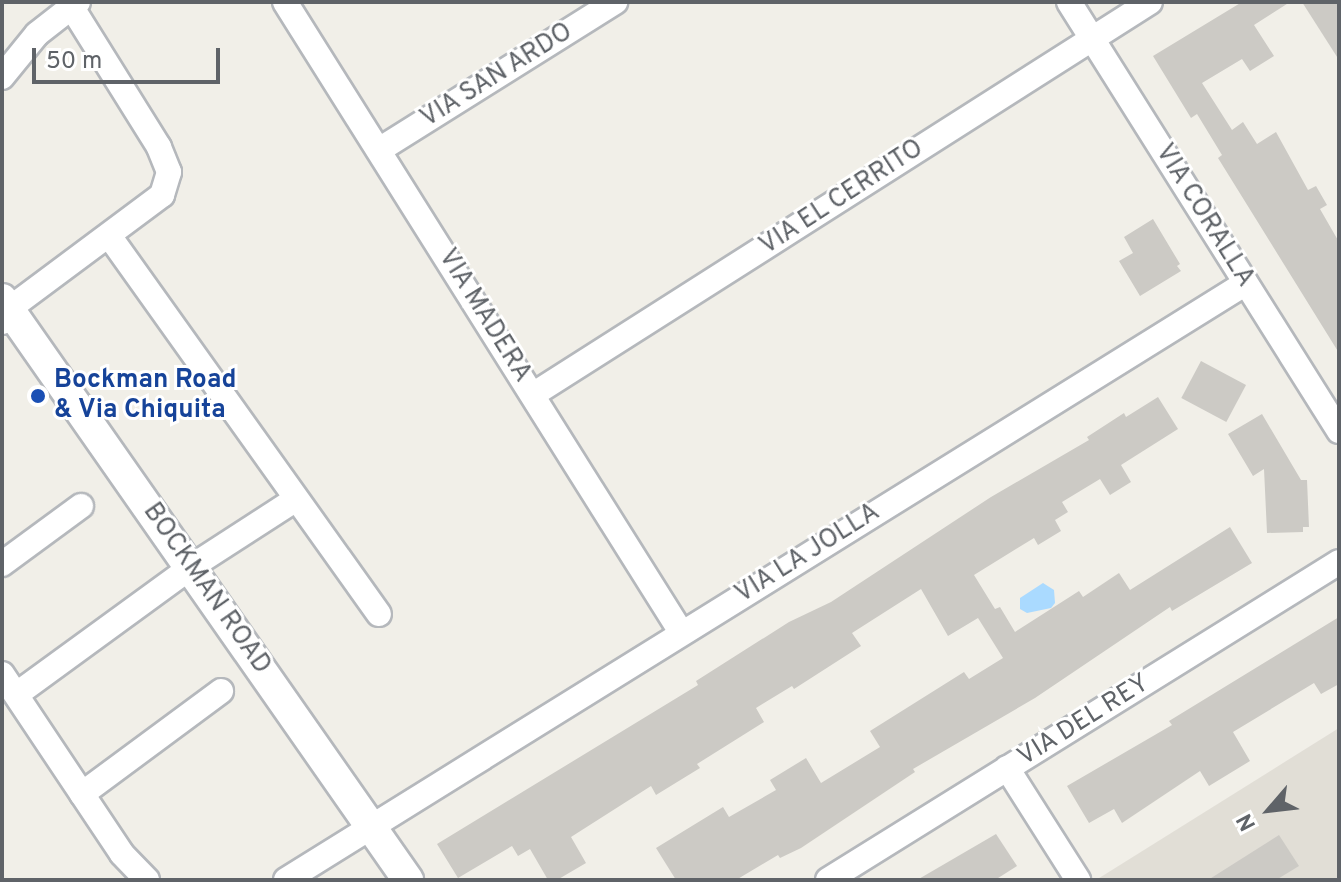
<!DOCTYPE html>
<style>
body{margin:0}
#map{position:relative;width:1341px;height:882px;overflow:hidden;background:#f1efe8;font-family:Overpass,sans-serif}
div>[style]{position:absolute}
.education>*{inset:0;background:#e1ded6}
.water>*{inset:0;background:#aadaff}
.building>*{inset:0;background:#cccac5;transform-origin:0 0}
.roads{filter:drop-shadow(2px 0 #b5b8bc) drop-shadow(-2px 0 #b5b8bc) drop-shadow(0 2px #b5b8bc) drop-shadow(0 -2px #b5b8bc)}
.minor>*{height:24px;margin:-12px;padding:0 12px;transform-origin:12px;border-radius:12px;background:#fff}
.tertiary>*{height:30px;margin:-15px;padding:0 15px;transform-origin:15px;border-radius:15px;background:#fff}
.dots>*{width:22px;height:22px;translate:-50% -50%;box-sizing:border-box;border:4px solid #fff;border-radius:50%}
span{translate:-50% -50%;white-space:nowrap;text-align:center;line-height:1.15;-webkit-text-stroke:6px #fff;paint-order:stroke}
.street-label{font-size:26px;color:#5f6368}
.transit-label{font-size:26px;color:#164399;font-weight:700}
.left{translate:0 -50%;text-align:left}
.frame{position:absolute;inset:0;border:4px solid #5f6368;pointer-events:none}
.north{position:absolute;left:1229px;top:770px;width:80px;height:80px;-webkit-text-stroke:6px #fff;paint-order:stroke;rotate:242deg;font-size:22px;font-weight:700;line-height:32px;text-align:center;color:#5f6368}
.north::after{content:'';display:block;margin:auto;width:28px;height:36px;background:#5f6368;clip-path:polygon(50% 0,100% 100%,50% 72%,0 100%)}
.scale{position:absolute;left:32px;top:48px;width:188px;height:36px;box-sizing:border-box;border:4px solid #5f6368;border-top:0;padding-left:10px;font-size:24px;line-height:28px;white-space:nowrap;color:#5f6368;-webkit-text-stroke:6px #fff;paint-order:stroke}
</style>
<div id="map">
<div class="education">
<i style="clip-path:polygon(1339px 728px,1339px 880px,1096px 880px)"></i>
</div>
<div class="water">
<i style="clip-path:polygon(1043px 583px,1054px 590px,1055px 603px,1051px 608px,1027px 613px,1020px 609px,1020px 598px)"></i>
</div>
<div class="building">
<i style="clip-path:polygon(1242px 2px,1290px 2px,1254px 25px,1274px 56px,1250px 71px,1242px 59px,1202px 83px,1232px 130px,1243px 122px,1257px 144px,1276px 132px,1308px 190px,1316px 186px,1327px 205px,1320px 209px,1339px 242px,1339px 353px,1218px 158px,1222px 155px,1197px 114px,1191px 118px,1153px 56px)"></i>
<i style="clip-path:polygon(1302px 2px,1339px 2px,1339px 60px)"></i>
<i style="clip-path:polygon(1153px 219px,1180px 264px,1177px 266px,1181px 271px,1140px 296px,1119px 261px,1133px 253px,1124px 237px)"></i>
<i style="left:1201px;top:361px;width:51px;height:42px;rotate:28deg"></i>
<i style="clip-path:polygon(1158px 397px,1178px 429px,1121px 465px,1131px 482px,1110px 495px,1100px 479px,1062px 502px,1068px 512px,1055px 520px,1061px 531px,1038px 545px,1034px 538px,974px 575px,995px 609px,1000px 607px,1015px 632px,1079px 591px,1083px 597px,1119px 573px,1130px 590px,1230px 527px,1252px 563px,1172px 611px,1170px 607px,1035px 698px,913px 769px,915px 772px,801px 848px,780px 858px,778px 855px,736px 880px,676px 880px,656px 848px,723px 807px,729px 817px,776px 790px,770px 780px,806px 758px,821px 783px,880px 747px,870px 731px,964px 672px,969px 679px,1003px 658px,978px 618px,948px 636px,921px 589px,852px 633px,861px 646px,794px 689px,792px 686px,756px 708px,764px 722px,697px 764px,700px 768px,656px 795px,651px 786px,571px 837px,586px 863px,557px 880px,548px 880px,530px 849px,518px 856px,512px 846px,458px 878px,437px 844px,698px 685px,696px 681px,789px 622px,831px 602px,991px 497px,1089px 440px,1087px 437px,1124px 413px,1126px 417px)"></i>
<i style="clip-path:polygon(1262px 414px,1301px 480px,1307px 480px,1309px 527px,1303px 527px,1303px 532px,1267px 533px,1264px 469px,1253px 476px,1228px 434px)"></i>
<i style="clip-path:polygon(1339px 617px,1339px 684px,1321px 694px,1314px 683px,1233px 732px,1250px 761px,1209px 786px,1200px 771px,1122px 823px,1114px 809px,1089px 823px,1067px 786px,1172px 725px,1169px 721px)"></i>
<i style="clip-path:polygon(996px 834px,1017px 866px,995px 880px,917px 880px)"></i>
<i style="clip-path:polygon(1279px 835px,1299px 866px,1276px 880px,1208px 880px)"></i>
</div>
<div class="roads">
<div class="minor">
<i style="left:285px;top:2px;width:744px;rotate:57.85deg"></i>
<i style="left:1069px;top:2px;width:507px;rotate:57.81deg"></i>
<i style="left:2px;top:77px;width:55px;rotate:-50.9deg"></i>
<i style="left:37px;top:34px;width:52px;rotate:-38deg"></i>
<i style="left:379px;top:150px;width:279px;rotate:-32.1deg"></i>
<i style="left:110px;top:237px;width:463px;rotate:54.5deg"></i>
<i style="left:2px;top:322px;width:15px;rotate:-62deg"></i>
<i style="left:9px;top:309px;width:191px;rotate:-36.7deg"></i>
<i style="left:162px;top:195px;width:24px;rotate:-73deg"></i>
<i style="left:169px;top:172px;width:27px;rotate:-112deg"></i>
<i style="left:159px;top:147px;width:166px;rotate:-122deg"></i>
<i style="left:534px;top:394px;width:730px;rotate:-32.47deg"></i>
<i style="left:2px;top:564px;width:98px;rotate:-36.3deg"></i>
<i style="left:2px;top:674px;width:216px;rotate:56.3deg"></i>
<i style="left:122px;top:854px;width:36px;rotate:46deg"></i>
<i style="left:17px;top:694px;width:215px;rotate:-36.1deg"></i>
<i style="left:191px;top:567px;width:125px;rotate:-32.9deg"></i>
<i style="left:1007px;top:768px;width:133px;rotate:57.6deg"></i>
<i style="left:82px;top:794px;width:173px;rotate:-36.5deg"></i>
<i style="left:286px;top:880px;width:1130px;rotate:-31.88deg"></i>
<i style="left:828px;top:880px;width:602px;rotate:-31.89deg"></i>
</div>
<div class="tertiary">
<i style="left:2px;top:299px;width:709px;rotate:55.05deg"></i>
</div>
</div>
<div class="dots">
<i style="left:38px;top:396px;background:#1a4fb4"></i>
</div>
<div class="street-label">
<span style="left:497px;top:76px;rotate:-32deg">VIA SAN ARDO</span>
<span style="left:842px;top:198px;rotate:-33deg">VIA EL CERRITO</span>
<span style="left:1204px;top:216px;rotate:58deg">VIA CORALLA</span>
<span style="left:484px;top:316px;rotate:58deg">VIA MADERA</span>
<span style="left:808px;top:554px;rotate:-32deg">VIA LA JOLLA</span>
<span style="left:206px;top:589px;rotate:55deg">BOCKMAN ROAD</span>
<span style="left:1084px;top:721px;rotate:-32deg">VIA DEL REY</span>
</div>
<div class="transit-label">
<span class="left" style="left:54px;top:396px">Bockman Road<br>&amp; Via Chiquita</span>
</div>
<div class="frame"></div>
<div class="north">N</div>
<div class="scale">50 m</div>
</div>
